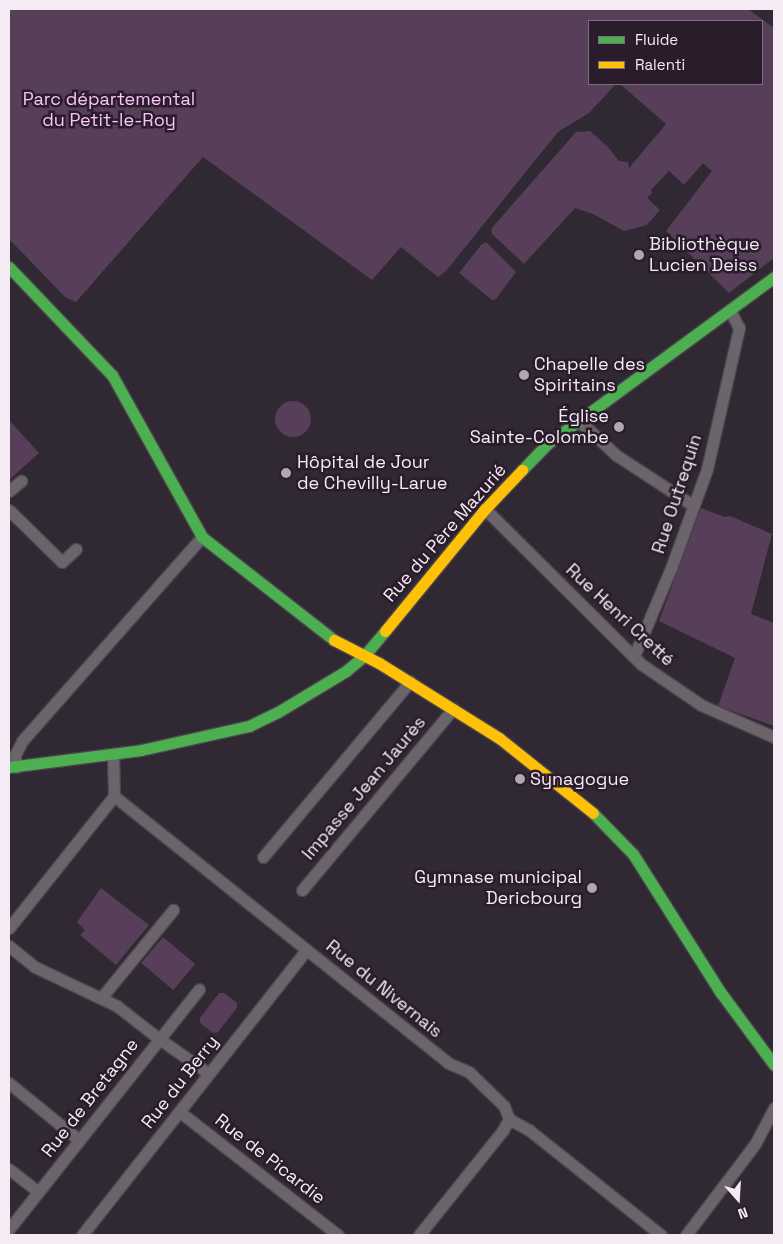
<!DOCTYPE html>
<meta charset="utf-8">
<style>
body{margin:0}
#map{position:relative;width:783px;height:1244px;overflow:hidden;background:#302832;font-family:"Space Grotesk",sans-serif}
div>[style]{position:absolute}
.green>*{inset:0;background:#573e59;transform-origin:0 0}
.round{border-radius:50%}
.roads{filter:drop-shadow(1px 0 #4c454d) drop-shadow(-1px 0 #4c454d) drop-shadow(0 1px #4c454d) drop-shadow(0 -1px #4c454d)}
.street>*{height:11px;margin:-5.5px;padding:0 5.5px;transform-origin:5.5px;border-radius:5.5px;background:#6b646b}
.fast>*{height:11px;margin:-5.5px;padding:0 5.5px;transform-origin:5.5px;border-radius:5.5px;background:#4caf50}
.slow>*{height:11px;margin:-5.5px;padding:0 5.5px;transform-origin:5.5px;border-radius:5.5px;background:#ffc107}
.dots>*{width:14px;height:14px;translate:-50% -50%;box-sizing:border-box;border:2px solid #2a1c2b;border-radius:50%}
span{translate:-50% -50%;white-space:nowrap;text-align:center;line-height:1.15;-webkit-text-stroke:5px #2a1c2b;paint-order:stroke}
.park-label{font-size:18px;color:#f7c5fb}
.poi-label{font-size:18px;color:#f5ebf5}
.left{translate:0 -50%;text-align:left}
.right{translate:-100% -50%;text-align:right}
.street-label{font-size:18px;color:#f5ebf5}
.frame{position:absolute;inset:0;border:10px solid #f5ebf5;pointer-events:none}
.legend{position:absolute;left:588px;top:20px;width:175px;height:65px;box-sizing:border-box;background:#2a1c2b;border:1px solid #7b6f7c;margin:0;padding:6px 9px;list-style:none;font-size:15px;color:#f5ebf5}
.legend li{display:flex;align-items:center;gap:10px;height:25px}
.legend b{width:25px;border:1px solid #7b6f7c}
.north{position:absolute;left:713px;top:1174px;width:50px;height:50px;-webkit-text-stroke:4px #2a1c2b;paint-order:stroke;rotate:161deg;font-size:14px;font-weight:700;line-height:20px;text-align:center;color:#f5ebf5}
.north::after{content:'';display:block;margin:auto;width:18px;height:22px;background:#f5ebf5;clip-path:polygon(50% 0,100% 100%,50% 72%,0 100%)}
</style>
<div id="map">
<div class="green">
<i style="clip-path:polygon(9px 9px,748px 9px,774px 28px,774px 258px,729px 293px,666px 231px,712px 171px,703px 163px,684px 185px,669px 171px,651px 190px,652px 193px,647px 198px,660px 210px,647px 225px,624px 231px,593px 214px,575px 208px,524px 264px,492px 234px,491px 229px,576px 132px,590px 131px,608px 147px,619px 161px,628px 162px,629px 168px,666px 124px,620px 84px,762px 84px,762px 21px,589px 21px,589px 84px,616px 84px,589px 113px,558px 132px,446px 271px,438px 277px,401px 247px,372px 280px,203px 157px,76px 302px,65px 297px,9px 239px)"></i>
<i style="clip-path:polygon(486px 242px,516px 272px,496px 299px,492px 300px,459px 273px,481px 245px)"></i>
<i class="round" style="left:275px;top:401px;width:36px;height:36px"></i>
<i style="clip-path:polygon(9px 420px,39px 453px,9px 480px)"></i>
<i style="clip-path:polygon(701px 508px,725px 517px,730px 516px,772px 534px,751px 614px,774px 623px,774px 726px,718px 706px,735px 658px,659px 621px)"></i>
<i style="clip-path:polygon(101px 888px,149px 925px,116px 965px,80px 935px,85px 930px,77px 922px)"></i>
<i style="left:163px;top:937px;width:42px;height:34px;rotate:40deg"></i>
<i style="clip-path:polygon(219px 993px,224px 993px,237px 1003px,237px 1008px,218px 1032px,213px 1033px,200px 1023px,200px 1018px)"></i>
</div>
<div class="roads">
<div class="street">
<i style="left:576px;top:421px;width:12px;rotate:31deg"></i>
<i style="left:586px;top:427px;width:41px;rotate:43deg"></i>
<i style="left:616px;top:455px;width:93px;rotate:33.2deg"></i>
<i style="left:9px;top:491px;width:16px;rotate:-40deg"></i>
<i style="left:485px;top:509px;width:220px;rotate:44.8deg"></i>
<i style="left:641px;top:664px;width:73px;rotate:34.3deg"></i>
<i style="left:701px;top:705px;width:80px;rotate:23.7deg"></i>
<i style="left:9px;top:510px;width:74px;rotate:44.5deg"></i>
<i style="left:62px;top:562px;width:19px;rotate:-43deg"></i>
<i style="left:634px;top:656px;width:95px;rotate:-67.2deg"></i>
<i style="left:671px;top:568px;width:105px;rotate:-70deg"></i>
<i style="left:707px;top:469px;width:145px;rotate:-77.2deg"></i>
<i style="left:739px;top:328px;width:20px;rotate:-117deg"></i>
<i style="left:113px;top:754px;width:42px;rotate:88.6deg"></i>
<i style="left:114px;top:796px;width:428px;rotate:38.6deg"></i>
<i style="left:448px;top:1063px;width:23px;rotate:23deg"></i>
<i style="left:469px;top:1072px;width:49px;rotate:44.2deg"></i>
<i style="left:504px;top:1106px;width:14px;rotate:69deg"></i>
<i style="left:509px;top:1119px;width:23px;rotate:29deg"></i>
<i style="left:529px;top:1130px;width:169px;rotate:38.5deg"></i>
<i style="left:16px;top:767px;width:12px;rotate:-95deg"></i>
<i style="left:15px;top:755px;width:16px;rotate:-63deg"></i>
<i style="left:22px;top:741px;width:272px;rotate:-48.6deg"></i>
<i style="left:263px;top:857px;width:229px;rotate:-50deg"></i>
<i style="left:302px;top:890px;width:236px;rotate:-50.2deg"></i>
<i style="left:9px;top:928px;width:169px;rotate:-51.5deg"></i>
<i style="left:9px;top:946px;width:33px;rotate:39deg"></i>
<i style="left:35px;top:967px;width:91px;rotate:25.4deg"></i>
<i style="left:117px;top:1006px;width:52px;rotate:38deg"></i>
<i style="left:158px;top:1038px;width:61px;rotate:35deg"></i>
<i style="left:101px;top:998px;width:114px;rotate:-50.7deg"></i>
<i style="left:9px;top:1083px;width:90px;rotate:39.2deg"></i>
<i style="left:180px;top:1112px;width:200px;rotate:37.9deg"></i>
<i style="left:9px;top:1169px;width:37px;rotate:38deg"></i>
<i style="left:9px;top:1229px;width:306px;rotate:-51.6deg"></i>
<i style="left:82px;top:1235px;width:362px;rotate:-51.8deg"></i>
<i style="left:419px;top:1235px;width:134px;rotate:-51.3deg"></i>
<i style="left:503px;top:1130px;width:13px;rotate:-61deg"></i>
<i style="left:686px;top:1235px;width:114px;rotate:-52.8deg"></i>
<i style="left:755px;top:1144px;width:41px;rotate:-62.2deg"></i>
</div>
<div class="fast">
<i style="left:9px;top:267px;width:149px;rotate:46.4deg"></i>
<i style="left:112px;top:375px;width:185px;rotate:60.9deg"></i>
<i style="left:202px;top:537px;width:167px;rotate:38deg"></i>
<i style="left:522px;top:470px;width:36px;rotate:-46deg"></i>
<i style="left:547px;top:444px;width:282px;rotate:-36.3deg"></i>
<i style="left:9px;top:767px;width:133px;rotate:-7.3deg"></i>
<i style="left:141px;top:750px;width:111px;rotate:-12.5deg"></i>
<i style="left:249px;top:726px;width:32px;rotate:-26deg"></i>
<i style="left:278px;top:712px;width:79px;rotate:-31.1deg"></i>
<i style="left:346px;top:671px;width:23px;rotate:-40deg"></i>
<i style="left:364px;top:656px;width:33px;rotate:-50deg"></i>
<i style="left:593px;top:813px;width:57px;rotate:45.7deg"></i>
<i style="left:633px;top:854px;width:165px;rotate:57.7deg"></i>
<i style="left:721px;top:993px;width:89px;rotate:53.6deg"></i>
</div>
<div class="slow">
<i style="left:385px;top:631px;width:158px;rotate:-50.7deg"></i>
<i style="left:485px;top:509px;width:54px;rotate:-46.5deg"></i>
<i style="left:334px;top:640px;width:51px;rotate:27.1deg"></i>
<i style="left:379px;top:663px;width:142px;rotate:32deg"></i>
<i style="left:499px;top:738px;width:120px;rotate:38.6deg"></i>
</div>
</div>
<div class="dots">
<i style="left:639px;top:255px;background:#b0a7b1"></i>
<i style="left:524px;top:375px;background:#b0a7b1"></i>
<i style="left:619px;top:427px;background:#b0a7b1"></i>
<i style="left:286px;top:473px;background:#b0a7b1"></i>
<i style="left:520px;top:779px;background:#b0a7b1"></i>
<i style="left:592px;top:888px;background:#b0a7b1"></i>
</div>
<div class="park-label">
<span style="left:109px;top:110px">Parc départemental<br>du Petit-le-Roy</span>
</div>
<div class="poi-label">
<span class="left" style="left:649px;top:255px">Bibliothèque<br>Lucien Deiss</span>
<span class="left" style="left:534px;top:375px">Chapelle des<br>Spiritains</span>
<span class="right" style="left:609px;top:427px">Église<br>Sainte-Colombe</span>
<span class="left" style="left:297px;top:473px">Hôpital de Jour<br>de Chevilly-Larue</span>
<span class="left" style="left:530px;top:779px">Synagogue</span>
<span class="right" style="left:582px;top:888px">Gymnase municipal<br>Dericbourg</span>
</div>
<div class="street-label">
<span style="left:677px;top:494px;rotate:-72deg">Rue Outrequin</span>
<span style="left:445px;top:533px;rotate:-49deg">Rue du Père Mazurié</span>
<span style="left:620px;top:615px;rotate:43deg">Rue Henri Cretté</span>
<span style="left:364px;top:788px;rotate:-50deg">Impasse Jean Jaurès</span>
<span style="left:384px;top:989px;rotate:39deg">Rue du Nivernais</span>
<span style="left:180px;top:1082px;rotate:-52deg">Rue du Berry</span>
<span style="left:90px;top:1098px;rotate:-52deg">Rue de Bretagne</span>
<span style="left:270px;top:1159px;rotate:38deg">Rue de Picardie</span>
</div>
<div class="frame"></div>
<ul class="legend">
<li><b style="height:6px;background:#4caf50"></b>Fluide</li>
<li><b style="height:6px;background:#ffc107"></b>Ralenti</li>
</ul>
<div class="north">N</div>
</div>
